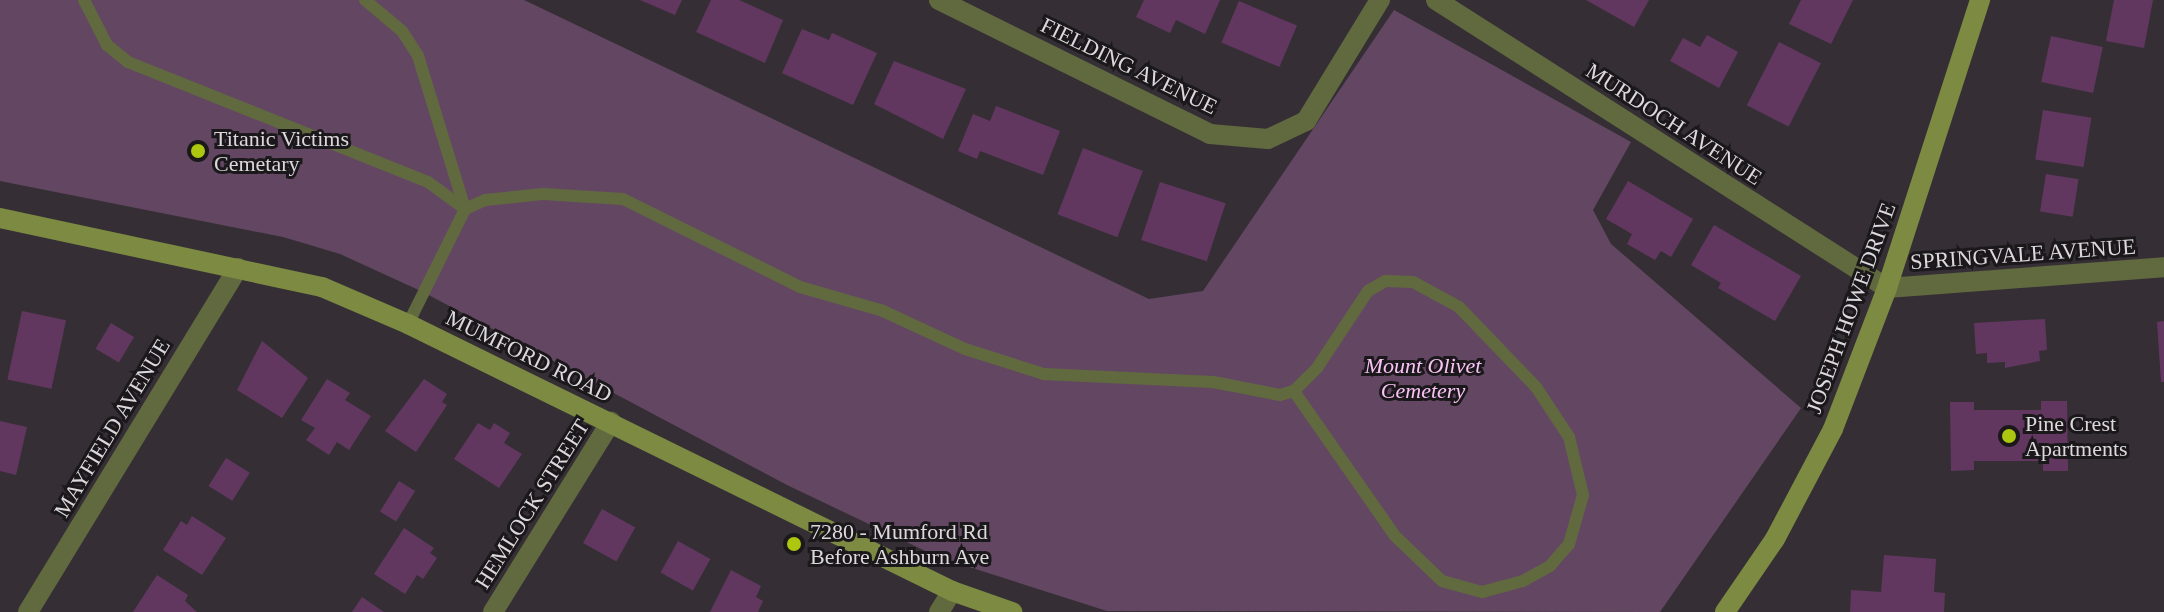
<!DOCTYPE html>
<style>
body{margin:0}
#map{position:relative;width:2164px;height:612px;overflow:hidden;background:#352f35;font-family:Georgia,serif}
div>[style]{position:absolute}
.green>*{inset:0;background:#634762}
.building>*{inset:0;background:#613760;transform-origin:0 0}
.lane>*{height:12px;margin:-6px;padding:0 6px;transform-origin:6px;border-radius:6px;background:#616a3f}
.street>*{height:20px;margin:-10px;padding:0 10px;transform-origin:10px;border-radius:10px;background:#616a3f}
.secondary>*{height:20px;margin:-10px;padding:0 10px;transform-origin:10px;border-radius:10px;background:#7c8a42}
.dots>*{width:22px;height:22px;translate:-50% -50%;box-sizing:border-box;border:4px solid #1b181b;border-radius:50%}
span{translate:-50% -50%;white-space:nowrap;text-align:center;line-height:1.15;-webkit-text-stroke:6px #1b181b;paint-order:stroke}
.street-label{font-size:22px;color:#dcd8dc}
.poi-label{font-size:22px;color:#dcd8dc}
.left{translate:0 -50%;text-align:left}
.park-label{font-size:22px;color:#fac3f6;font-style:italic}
</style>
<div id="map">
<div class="green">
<i style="clip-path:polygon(0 0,524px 0,1149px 299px,1203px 291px,1394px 10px,1631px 142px,1593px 210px,1611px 244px,1801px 408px,1660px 612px,1107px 611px,938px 557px,787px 485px,423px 292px,340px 254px,283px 237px,0 181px)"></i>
</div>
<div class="building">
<i style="clip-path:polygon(640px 0,682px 0,675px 15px)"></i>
<i style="clip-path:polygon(711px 0,739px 0,783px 20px,765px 63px,696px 32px)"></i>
<i style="clip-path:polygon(1144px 0,1220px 0,1205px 34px,1176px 20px,1170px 33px,1136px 17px)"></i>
<i style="clip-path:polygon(1586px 0,1649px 0,1634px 27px)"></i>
<i style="clip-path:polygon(1801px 0,1853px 0,1831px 44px,1789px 24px)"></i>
<i style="clip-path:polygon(2114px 0,2153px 0,2144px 48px,2106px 41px)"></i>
<i style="left:1239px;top:1px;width:63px;height:45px;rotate:23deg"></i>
<i style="clip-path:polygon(802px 29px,829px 40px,832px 33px,877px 53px,853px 105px,782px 73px)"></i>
<i style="clip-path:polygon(1707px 35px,1738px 52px,1719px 88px,1670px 61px,1683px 38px,1700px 47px)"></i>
<i style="left:2051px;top:36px;width:53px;height:47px;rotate:12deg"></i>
<i style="left:1779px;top:42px;width:47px;height:71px;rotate:27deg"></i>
<i style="clip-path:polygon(894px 61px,966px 89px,943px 139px,874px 104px)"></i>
<i style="clip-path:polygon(996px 106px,1060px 131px,1043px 175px,980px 151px,977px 159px,958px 151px,973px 114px,990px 121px)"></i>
<i style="left:2043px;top:110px;width:49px;height:50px;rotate:9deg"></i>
<i style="left:1083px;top:148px;width:64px;height:71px;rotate:21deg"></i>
<i style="left:2046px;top:174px;width:33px;height:38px;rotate:9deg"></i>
<i style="clip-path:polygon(1628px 181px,1693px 219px,1671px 257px,1661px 251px,1655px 260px,1627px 244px,1632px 234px,1606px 219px)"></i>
<i style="left:1160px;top:182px;width:69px;height:61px;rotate:18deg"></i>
<i style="clip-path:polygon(1714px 225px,1801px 276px,1775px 321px,1718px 288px,1721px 283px,1691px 265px)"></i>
<i style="left:22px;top:311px;width:45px;height:70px;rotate:12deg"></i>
<i style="clip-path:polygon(2045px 319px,2047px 350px,2039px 351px,2040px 361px,2005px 368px,2005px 362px,1987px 363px,1987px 353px,1976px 354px,1974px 323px)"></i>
<i style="clip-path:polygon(2164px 321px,2164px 382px,2161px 382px,2157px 322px)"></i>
<i style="left:111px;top:323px;width:27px;height:30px;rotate:31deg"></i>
<i style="clip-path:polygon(262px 341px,308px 378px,282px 418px,237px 390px)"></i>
<i style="clip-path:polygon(327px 379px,350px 393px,345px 400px,371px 416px,349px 450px,337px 442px,329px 455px,306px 440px,315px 428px,301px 420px)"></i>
<i style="clip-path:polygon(424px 379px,447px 394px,442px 402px,447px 405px,416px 452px,385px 431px)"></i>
<i style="clip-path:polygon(2041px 401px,2067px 401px,2068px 471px,2043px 471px,2043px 461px,1974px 461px,1974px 470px,1951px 471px,1950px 402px,1974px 402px,1974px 410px,2041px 410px)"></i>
<i style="clip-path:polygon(0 421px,27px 427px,16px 475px,0 471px)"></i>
<i style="clip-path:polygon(478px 423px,490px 430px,494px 423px,510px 433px,504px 443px,522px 454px,499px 488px,454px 459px)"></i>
<i style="left:226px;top:458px;width:28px;height:33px;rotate:32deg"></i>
<i style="left:399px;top:481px;width:19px;height:36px;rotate:32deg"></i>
<i style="left:602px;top:509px;width:38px;height:39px;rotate:29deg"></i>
<i style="clip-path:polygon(192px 516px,226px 538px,202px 575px,163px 550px,181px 521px,187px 525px)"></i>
<i style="clip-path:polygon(404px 528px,434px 548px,430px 553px,437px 558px,423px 579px,417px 575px,405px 594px,374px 574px)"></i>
<i style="left:678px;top:541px;width:37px;height:36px;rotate:29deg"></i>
<i style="clip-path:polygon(1884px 555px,1936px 559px,1934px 592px,1945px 593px,1944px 612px,1850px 612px,1851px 590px,1881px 592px)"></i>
<i style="clip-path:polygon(731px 570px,761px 586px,756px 597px,763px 601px,758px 612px,710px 612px)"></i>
<i style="clip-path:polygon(157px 575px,188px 595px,185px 601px,197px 612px,133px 612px)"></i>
<i style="clip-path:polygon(362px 597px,384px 612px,352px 612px)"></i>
</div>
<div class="lane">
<i style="left:84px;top:0;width:51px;rotate:62.9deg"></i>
<i style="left:107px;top:45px;width:27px;rotate:39deg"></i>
<i style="left:128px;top:62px;width:323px;rotate:21.8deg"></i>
<i style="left:428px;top:182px;width:46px;rotate:36.1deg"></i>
<i style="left:365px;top:0;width:48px;rotate:40deg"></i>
<i style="left:402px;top:31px;width:30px;rotate:57deg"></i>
<i style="left:418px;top:56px;width:160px;rotate:72.9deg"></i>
<i style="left:408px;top:324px;width:128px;rotate:-63.6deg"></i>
<i style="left:465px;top:209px;width:22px;rotate:-24deg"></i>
<i style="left:485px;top:200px;width:58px;rotate:-5.9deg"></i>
<i style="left:543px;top:194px;width:80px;rotate:3.6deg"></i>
<i style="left:623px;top:199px;width:198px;rotate:26.4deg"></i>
<i style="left:800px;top:287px;width:86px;rotate:16.1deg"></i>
<i style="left:883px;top:311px;width:90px;rotate:24.9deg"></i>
<i style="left:965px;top:349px;width:83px;rotate:17.6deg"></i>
<i style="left:1044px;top:374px;width:169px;rotate:2.7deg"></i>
<i style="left:1213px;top:382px;width:68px;rotate:11deg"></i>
<i style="left:1280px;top:395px;width:15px;rotate:-16deg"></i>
<i style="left:1294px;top:391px;width:33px;rotate:-45deg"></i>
<i style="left:1317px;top:368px;width:92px;rotate:-56.5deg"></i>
<i style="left:1368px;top:291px;width:20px;rotate:-30deg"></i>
<i style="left:1385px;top:281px;width:28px;rotate:2deg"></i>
<i style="left:1413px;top:282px;width:52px;rotate:28.5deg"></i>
<i style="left:1459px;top:307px;width:111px;rotate:46.1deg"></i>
<i style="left:1536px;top:387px;width:60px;rotate:56.6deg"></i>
<i style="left:1569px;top:437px;width:60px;rotate:76.4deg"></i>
<i style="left:1583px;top:495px;width:51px;rotate:105.9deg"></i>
<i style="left:1569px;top:544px;width:29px;rotate:131deg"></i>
<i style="left:1550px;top:566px;width:31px;rotate:151deg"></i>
<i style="left:1523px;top:581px;width:42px;rotate:165deg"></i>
<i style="left:1482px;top:592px;width:41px;rotate:-164.6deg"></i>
<i style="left:1442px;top:581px;width:65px;rotate:-136.2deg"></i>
<i style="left:1395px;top:536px;width:177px;rotate:-124.9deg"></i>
</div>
<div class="street">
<i style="left:939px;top:0;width:302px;rotate:26.3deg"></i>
<i style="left:1210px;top:134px;width:58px;rotate:4.9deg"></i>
<i style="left:1268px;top:139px;width:42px;rotate:-25.3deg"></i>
<i style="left:1306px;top:121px;width:142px;rotate:-58.6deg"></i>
<i style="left:1436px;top:0;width:535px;rotate:32.56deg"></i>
<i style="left:1887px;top:288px;width:278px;rotate:-4.3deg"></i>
<i style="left:28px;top:612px;width:403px;rotate:-58.6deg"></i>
<i style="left:493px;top:612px;width:224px;rotate:-58.2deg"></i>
<i style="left:939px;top:612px;width:25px;rotate:-58deg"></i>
</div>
<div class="secondary">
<i style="left:0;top:218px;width:329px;rotate:12.1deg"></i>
<i style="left:322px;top:287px;width:94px;rotate:23.3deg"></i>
<i style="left:408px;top:324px;width:606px;rotate:26.14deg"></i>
<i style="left:952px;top:591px;width:64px;rotate:19.3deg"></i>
<i style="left:1725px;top:612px;width:88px;rotate:-55.6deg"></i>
<i style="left:1775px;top:539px;width:124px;rotate:-62.2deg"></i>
<i style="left:1833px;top:429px;width:151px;rotate:-69deg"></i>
<i style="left:1887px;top:288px;width:303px;rotate:-72.1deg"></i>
</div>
<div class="dots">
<i style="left:198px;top:151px;background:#adc60f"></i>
<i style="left:2009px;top:436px;background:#adc60f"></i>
<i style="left:794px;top:544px;background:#adc60f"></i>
</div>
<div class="street-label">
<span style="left:1129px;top:66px;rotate:26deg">FIELDING AVENUE</span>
<span style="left:1674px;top:124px;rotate:33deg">MURDOCH AVENUE</span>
<span style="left:2023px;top:254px;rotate:-4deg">SPRINGVALE AVENUE</span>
<span style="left:1851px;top:308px;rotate:-70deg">JOSEPH HOWE DRIVE</span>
<span style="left:529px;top:356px;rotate:26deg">MUMFORD ROAD</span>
<span style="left:112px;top:428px;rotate:-59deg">MAYFIELD AVENUE</span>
<span style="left:532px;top:504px;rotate:-58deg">HEMLOCK STREET</span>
</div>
<div class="poi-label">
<span class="left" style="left:214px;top:151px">Titanic Victims<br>Cemetary</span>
<span class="left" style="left:2025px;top:436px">Pine Crest<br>Apartments</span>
<span class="left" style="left:810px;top:544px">7280 - Mumford Rd<br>Before Ashburn Ave</span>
</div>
<div class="park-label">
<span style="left:1423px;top:378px">Mount Olivet<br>Cemetery</span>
</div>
</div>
